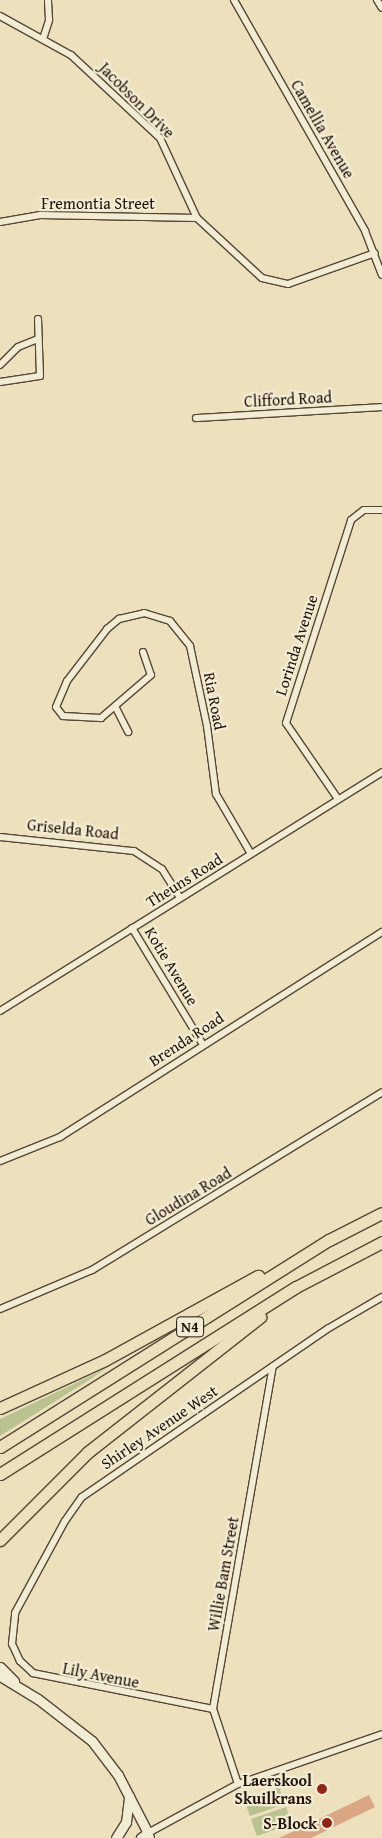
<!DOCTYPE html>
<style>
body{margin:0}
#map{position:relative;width:382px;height:1838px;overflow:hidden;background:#ede1bd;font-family:"Gentium Book Plus",serif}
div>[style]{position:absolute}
.green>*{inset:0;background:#bac28f;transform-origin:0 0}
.building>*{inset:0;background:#daa683}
.roads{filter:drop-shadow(1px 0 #564636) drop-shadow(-1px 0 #564636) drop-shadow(0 1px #564636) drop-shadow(0 -1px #564636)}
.minor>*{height:6px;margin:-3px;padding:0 3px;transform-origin:3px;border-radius:3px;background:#f3ecd4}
.tertiary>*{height:8px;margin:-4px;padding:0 4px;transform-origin:4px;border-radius:4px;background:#f3ecd4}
.secondary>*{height:9px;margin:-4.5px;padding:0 4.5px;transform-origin:4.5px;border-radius:4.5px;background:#f3ecd4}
.motorway>*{height:11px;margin:-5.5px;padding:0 5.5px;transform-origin:5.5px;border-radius:5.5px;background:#ede1bd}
.dots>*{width:14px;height:14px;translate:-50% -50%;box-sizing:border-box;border:2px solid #f3ecd4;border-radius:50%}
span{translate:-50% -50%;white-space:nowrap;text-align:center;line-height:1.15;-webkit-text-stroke:4.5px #f3ecd4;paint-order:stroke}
.shield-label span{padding:1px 4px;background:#f3ecd4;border:1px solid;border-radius:4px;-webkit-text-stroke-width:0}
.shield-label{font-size:15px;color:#231209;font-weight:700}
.street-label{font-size:16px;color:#231209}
.poi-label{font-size:16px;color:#231209;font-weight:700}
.right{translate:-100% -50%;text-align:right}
</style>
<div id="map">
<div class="green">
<i style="clip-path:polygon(107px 1368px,86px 1382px,0 1436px,0 1419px)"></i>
<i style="left:279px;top:1787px;width:18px;height:37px;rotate:71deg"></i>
<i style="left:286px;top:1807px;width:18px;height:37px;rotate:71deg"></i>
</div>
<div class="building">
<i style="clip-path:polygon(369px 1795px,375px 1807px,311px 1838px,279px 1838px)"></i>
</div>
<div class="roads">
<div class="minor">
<i style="left:234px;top:0;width:266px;rotate:60.4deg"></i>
<i style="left:365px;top:231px;width:47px;rotate:68.9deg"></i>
<i style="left:377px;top:0;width:9px;rotate:58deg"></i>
<i style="left:0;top:16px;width:81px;rotate:28.8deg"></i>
<i style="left:71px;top:55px;width:122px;rotate:43deg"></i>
<i style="left:160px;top:138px;width:88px;rotate:65.2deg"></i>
<i style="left:197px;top:218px;width:88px;rotate:42.7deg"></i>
<i style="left:262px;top:278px;width:27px;rotate:13deg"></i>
<i style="left:288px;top:284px;width:92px;rotate:-19.6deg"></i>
<i style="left:43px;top:39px;width:20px;rotate:-72deg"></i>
<i style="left:49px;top:20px;width:20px;rotate:-93deg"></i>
<i style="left:0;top:222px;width:41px;rotate:-9.9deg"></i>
<i style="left:40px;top:215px;width:157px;rotate:1.1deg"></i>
<i style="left:0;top:365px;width:25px;rotate:-45deg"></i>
<i style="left:18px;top:347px;width:22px;rotate:-22deg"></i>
<i style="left:0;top:382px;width:40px;rotate:-8.5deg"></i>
<i style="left:40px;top:376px;width:57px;rotate:-92deg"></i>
<i style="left:196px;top:418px;width:186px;rotate:-3.4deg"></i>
<i style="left:143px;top:652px;width:24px;rotate:71deg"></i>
<i style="left:151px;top:675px;width:66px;rotate:139.3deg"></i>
<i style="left:101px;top:718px;width:38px;rotate:-177deg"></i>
<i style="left:63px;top:716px;width:11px;rotate:-128deg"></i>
<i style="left:56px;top:707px;width:28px;rotate:-67deg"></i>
<i style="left:67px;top:681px;width:66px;rotate:-52.4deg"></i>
<i style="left:107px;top:629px;width:16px;rotate:-40deg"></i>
<i style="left:119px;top:619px;width:26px;rotate:-13deg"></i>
<i style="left:144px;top:613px;width:27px;rotate:17deg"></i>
<i style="left:170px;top:621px;width:32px;rotate:51deg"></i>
<i style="left:190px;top:646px;width:82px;rotate:78deg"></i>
<i style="left:207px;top:726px;width:69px;rotate:82.5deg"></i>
<i style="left:216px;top:794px;width:69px;rotate:59.7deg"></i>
<i style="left:116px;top:708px;width:27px;rotate:63deg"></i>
<i style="left:338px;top:799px;width:92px;rotate:-124.4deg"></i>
<i style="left:286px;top:723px;width:213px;rotate:-72.2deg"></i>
<i style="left:351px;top:520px;width:16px;rotate:-38deg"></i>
<i style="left:364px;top:510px;width:18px"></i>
<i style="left:0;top:837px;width:135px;rotate:6deg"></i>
<i style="left:134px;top:851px;width:33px;rotate:33deg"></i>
<i style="left:162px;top:869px;width:34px;rotate:58deg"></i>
<i style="left:132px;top:928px;width:137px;rotate:58.7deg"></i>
<i style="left:0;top:1011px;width:451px;rotate:-32deg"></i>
<i style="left:0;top:1161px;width:65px;rotate:-21.8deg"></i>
<i style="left:60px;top:1137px;width:382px;rotate:-32.5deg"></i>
<i style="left:0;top:1309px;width:100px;rotate:-23deg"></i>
<i style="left:92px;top:1270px;width:340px;rotate:-31.5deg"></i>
<i style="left:213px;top:1709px;width:184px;rotate:-168.7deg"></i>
<i style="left:33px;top:1673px;width:18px;rotate:-137deg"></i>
<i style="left:20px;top:1661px;width:19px;rotate:-115deg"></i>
<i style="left:12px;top:1644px;width:31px;rotate:-84deg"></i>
<i style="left:15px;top:1613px;width:105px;rotate:-61.5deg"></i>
<i style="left:65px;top:1521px;width:29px;rotate:-55deg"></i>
<i style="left:82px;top:1497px;width:299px;rotate:-34.4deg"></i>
<i style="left:329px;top:1328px;width:61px;rotate:-30.3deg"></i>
<i style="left:238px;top:1784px;width:79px;rotate:-108.4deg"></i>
<i style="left:213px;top:1709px;width:348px;rotate:-80.1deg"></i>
<i style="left:148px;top:1833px;width:102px;rotate:-28.6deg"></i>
<i style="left:238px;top:1784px;width:152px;rotate:-19.1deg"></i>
</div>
<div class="tertiary">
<i style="left:141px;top:1838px;width:9px;rotate:-36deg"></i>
<i style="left:148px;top:1833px;width:5px;rotate:68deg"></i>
</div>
<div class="secondary">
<i style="left:0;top:1667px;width:20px;rotate:45deg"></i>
<i style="left:0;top:1676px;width:44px;rotate:31.2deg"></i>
<i style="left:38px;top:1699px;width:68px;rotate:37.9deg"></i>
<i style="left:92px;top:1741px;width:43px;rotate:52.6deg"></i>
<i style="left:118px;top:1775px;width:65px;rotate:62.7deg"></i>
<i style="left:116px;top:1838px;width:19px;rotate:-58deg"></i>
<i style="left:126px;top:1822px;width:26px;rotate:-83deg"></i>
</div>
<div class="motorway">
<i style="left:0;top:1408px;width:115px;rotate:-24.6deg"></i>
<i style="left:105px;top:1360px;width:175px;rotate:-28.8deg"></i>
<i style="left:0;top:1447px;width:389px;rotate:-32.2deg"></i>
<i style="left:329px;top:1240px;width:59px;rotate:-27deg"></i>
<i style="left:0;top:1474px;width:350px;rotate:-32.3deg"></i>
<i style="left:296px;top:1287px;width:97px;rotate:-27.6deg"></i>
<i style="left:0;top:1540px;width:124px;rotate:-45deg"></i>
<i style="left:88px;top:1452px;width:219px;rotate:-38.1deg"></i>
</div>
</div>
<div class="dots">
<i style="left:322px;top:1789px;background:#8f2418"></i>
<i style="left:327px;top:1823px;background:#8f2418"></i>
</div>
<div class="shield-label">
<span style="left:190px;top:1327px">N4</span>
</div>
<div class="street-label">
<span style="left:137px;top:100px;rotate:45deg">Jacobson Drive</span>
<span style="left:323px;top:129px;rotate:60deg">Camellia Avenue</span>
<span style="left:98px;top:203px">Fremontia Street</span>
<span style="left:288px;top:399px;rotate:-3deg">Clifford Road</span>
<span style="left:296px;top:645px;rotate:-72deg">Lorinda Avenue</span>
<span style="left:215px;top:701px;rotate:79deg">Ria Road</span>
<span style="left:73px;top:829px;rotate:6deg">Griselda Road</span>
<span style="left:184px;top:880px;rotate:-32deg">Theuns Road</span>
<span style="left:172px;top:966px;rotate:59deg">Kotie Avenue</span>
<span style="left:186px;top:1039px;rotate:-33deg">Brenda Road</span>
<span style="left:188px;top:1196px;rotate:-31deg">Gloudina Road</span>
<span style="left:159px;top:1427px;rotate:-34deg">Shirley Avenue West</span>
<span style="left:223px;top:1574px;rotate:-80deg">Willie Bam Street</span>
<span style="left:101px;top:1675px;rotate:11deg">Lily Avenue</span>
</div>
<div class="poi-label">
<span class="right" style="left:312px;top:1789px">Laerskool<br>Skuilkrans</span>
<span class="right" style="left:317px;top:1823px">S-Block</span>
</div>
</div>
